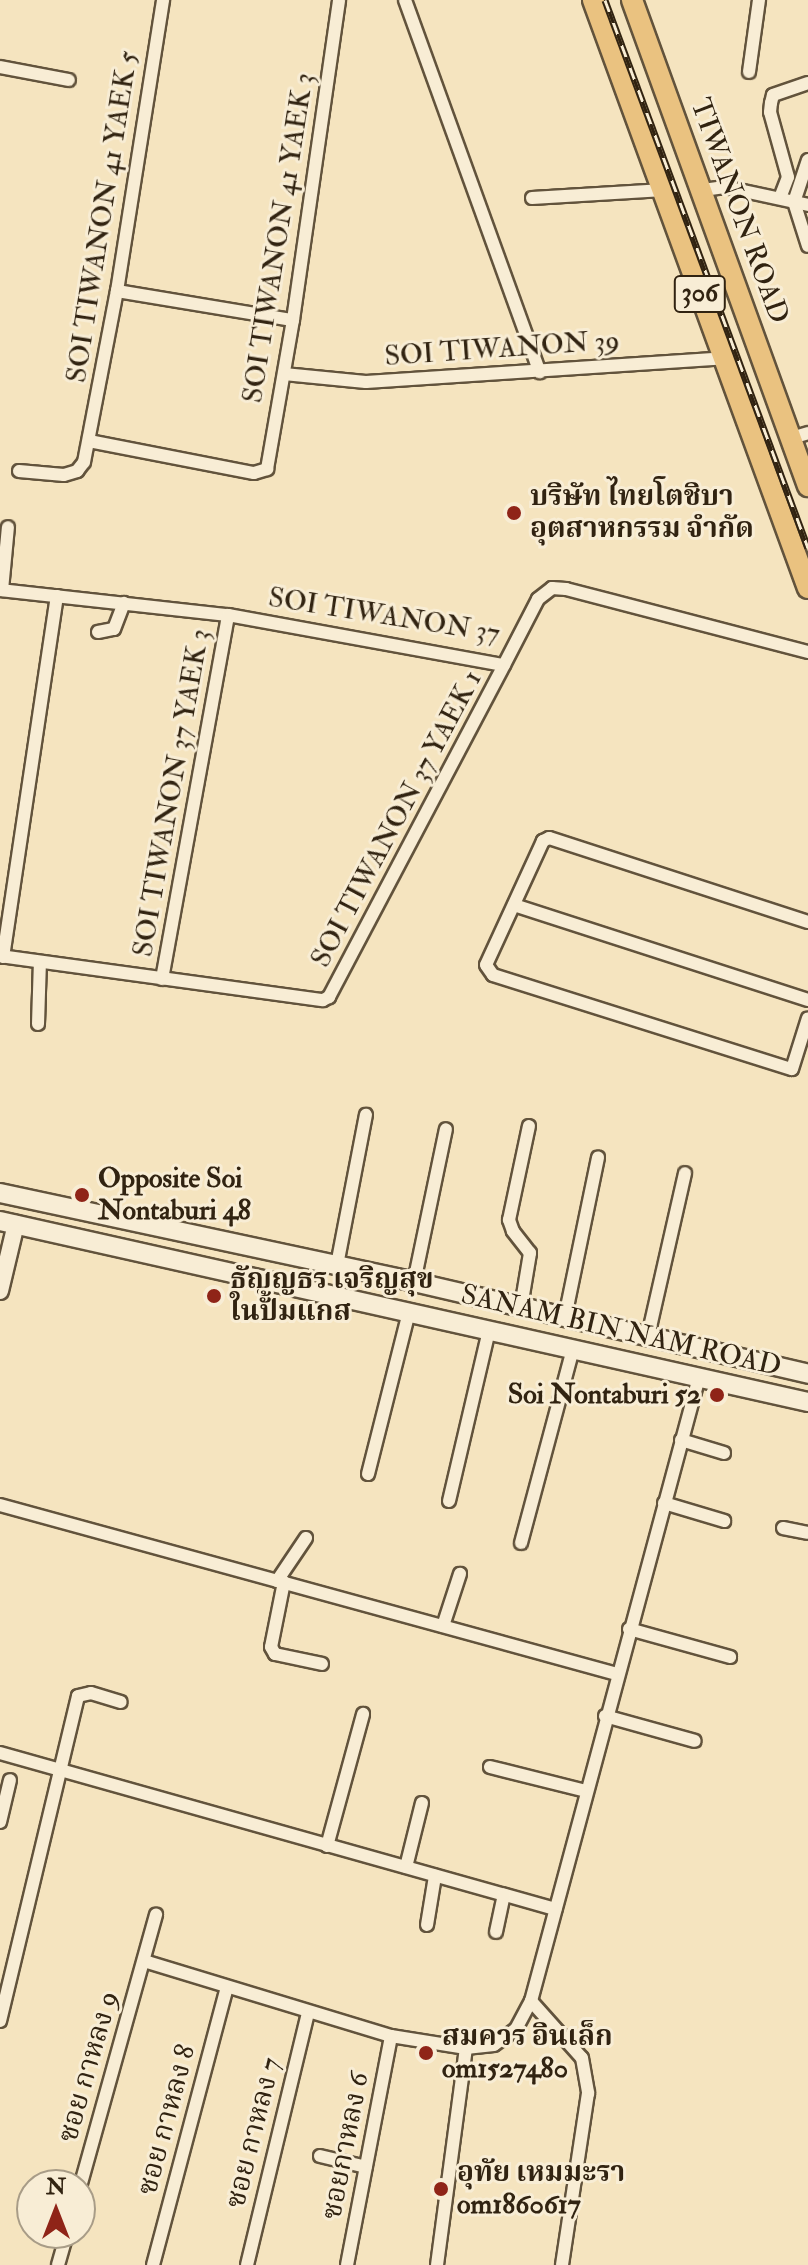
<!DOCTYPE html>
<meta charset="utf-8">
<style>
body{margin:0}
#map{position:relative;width:808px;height:2265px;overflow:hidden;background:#f5e4bf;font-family:"IM FELL Double Pica","Noto Serif Thai",serif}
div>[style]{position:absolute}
.roads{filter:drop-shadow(2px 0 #62533c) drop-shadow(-2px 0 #62533c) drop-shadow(0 2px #62533c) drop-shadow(0 -2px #62533c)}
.minor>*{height:12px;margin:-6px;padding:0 6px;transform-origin:6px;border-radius:6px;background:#f8edd5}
.tertiary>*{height:16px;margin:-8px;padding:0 8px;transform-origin:8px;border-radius:8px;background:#f8edd5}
.secondary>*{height:18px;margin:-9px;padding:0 9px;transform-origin:9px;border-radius:9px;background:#f8edd5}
.primary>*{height:20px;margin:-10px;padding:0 10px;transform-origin:10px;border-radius:10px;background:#eac280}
.rail>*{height:7px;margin-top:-3.5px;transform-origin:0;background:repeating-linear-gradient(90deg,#f8edd5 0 12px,#312311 0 24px);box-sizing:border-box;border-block:2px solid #312311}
.dots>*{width:22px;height:22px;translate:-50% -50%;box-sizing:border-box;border:4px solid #f8edd5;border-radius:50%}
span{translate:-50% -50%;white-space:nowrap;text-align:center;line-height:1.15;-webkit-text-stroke:6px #f8edd5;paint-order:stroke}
.shield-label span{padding:2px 6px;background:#f8edd5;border:2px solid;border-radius:6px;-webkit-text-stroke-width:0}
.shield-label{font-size:26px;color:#312311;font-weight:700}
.street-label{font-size:28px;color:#312311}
.poi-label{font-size:28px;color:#312311;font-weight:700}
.left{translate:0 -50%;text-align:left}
.right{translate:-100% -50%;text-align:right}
.north{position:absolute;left:16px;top:2169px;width:80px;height:80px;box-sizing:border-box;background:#f8edd5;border:2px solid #a89c87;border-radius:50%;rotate:0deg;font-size:22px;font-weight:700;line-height:32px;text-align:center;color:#312311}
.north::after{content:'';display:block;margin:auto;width:28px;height:36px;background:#8f2418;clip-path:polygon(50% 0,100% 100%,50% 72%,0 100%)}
</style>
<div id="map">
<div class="roads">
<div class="minor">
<i style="left:405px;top:0;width:396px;rotate:70.1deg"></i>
<i style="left:0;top:67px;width:70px;rotate:10.7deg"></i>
<i style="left:749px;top:72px;width:73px;rotate:-82.1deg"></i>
<i style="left:808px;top:160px;width:44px;rotate:108.4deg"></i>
<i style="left:794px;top:202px;width:46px;rotate:72.3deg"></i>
<i style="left:703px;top:190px;width:22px;rotate:-8deg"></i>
<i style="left:725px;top:187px;width:85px;rotate:12.2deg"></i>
<i style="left:532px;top:198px;width:132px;rotate:-3.5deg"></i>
<i style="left:780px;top:198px;width:22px;rotate:-69deg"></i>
<i style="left:788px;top:177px;width:67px;rotate:-105.5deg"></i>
<i style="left:770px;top:112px;width:9px;rotate:-84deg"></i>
<i style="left:771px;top:103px;width:8px;rotate:-76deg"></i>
<i style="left:773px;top:95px;width:37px;rotate:-19deg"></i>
<i style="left:117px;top:291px;width:178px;rotate:9.4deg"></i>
<i style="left:284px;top:374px;width:82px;rotate:5.6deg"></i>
<i style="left:366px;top:382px;width:359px;rotate:-3.8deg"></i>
<i style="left:791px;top:438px;width:18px;rotate:-16deg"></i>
<i style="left:89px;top:441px;width:168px;rotate:11deg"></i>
<i style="left:254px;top:473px;width:14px;rotate:-17deg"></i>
<i style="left:267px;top:469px;width:151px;rotate:-80.1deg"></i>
<i style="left:293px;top:320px;width:323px;rotate:-81.8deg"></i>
<i style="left:19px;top:471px;width:45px;rotate:5.1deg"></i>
<i style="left:64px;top:475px;width:14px;rotate:-17deg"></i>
<i style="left:77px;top:471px;width:11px;rotate:-52deg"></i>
<i style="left:84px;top:462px;width:174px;rotate:-79.1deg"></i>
<i style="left:117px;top:291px;width:295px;rotate:-81deg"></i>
<i style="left:0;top:590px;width:229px;rotate:6.3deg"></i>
<i style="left:228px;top:615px;width:280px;rotate:10.3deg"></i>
<i style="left:504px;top:665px;width:74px;rotate:-62.7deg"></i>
<i style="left:538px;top:599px;width:18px;rotate:-38deg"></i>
<i style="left:552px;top:588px;width:14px;rotate:4deg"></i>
<i style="left:566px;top:589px;width:250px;rotate:14.6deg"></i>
<i style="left:2px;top:590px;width:63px;rotate:-84.6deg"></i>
<i style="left:98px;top:632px;width:16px;rotate:-11deg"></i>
<i style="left:114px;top:629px;width:28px;rotate:-69deg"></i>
<i style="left:514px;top:905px;width:309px;rotate:17.9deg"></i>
<i style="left:808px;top:922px;width:272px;rotate:-162deg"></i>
<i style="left:549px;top:838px;width:7px;rotate:153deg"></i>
<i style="left:543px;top:841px;width:136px;rotate:114.7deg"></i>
<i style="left:486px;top:965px;width:12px;rotate:55deg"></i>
<i style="left:493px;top:975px;width:313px;rotate:17.5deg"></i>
<i style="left:792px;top:1069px;width:53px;rotate:-72.6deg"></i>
<i style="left:0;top:956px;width:326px;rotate:7.8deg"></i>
<i style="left:323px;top:1000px;width:7px;rotate:-27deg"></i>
<i style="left:329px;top:997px;width:375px;rotate:-62.2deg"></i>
<i style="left:3px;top:957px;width:365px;rotate:-81.5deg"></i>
<i style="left:162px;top:979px;width:370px;rotate:-79.7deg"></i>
<i style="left:38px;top:1024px;width:62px;rotate:-88.2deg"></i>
<i style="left:337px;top:1265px;width:153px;rotate:-79.1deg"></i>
<i style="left:414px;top:1282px;width:156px;rotate:-78.2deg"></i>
<i style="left:521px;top:1307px;width:55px;rotate:-80.5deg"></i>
<i style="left:530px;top:1253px;width:28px;rotate:-128deg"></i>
<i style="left:513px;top:1231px;width:12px;rotate:-110deg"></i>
<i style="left:509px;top:1220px;width:96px;rotate:-78deg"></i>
<i style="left:565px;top:1317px;width:163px;rotate:-78.3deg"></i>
<i style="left:648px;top:1336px;width:167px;rotate:-77.2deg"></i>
<i style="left:681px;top:1440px;width:45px;rotate:16.8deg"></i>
<i style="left:368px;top:1474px;width:167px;rotate:-75.8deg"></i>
<i style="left:449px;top:1501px;width:176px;rotate:-76.8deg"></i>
<i style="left:664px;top:1503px;width:63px;rotate:16.7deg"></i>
<i style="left:0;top:1505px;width:640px;rotate:15.32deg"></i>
<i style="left:783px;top:1528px;width:25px;rotate:11deg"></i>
<i style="left:521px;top:1543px;width:201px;rotate:-75deg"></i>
<i style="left:277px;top:1581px;width:52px;rotate:-56deg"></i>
<i style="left:284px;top:1582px;width:66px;rotate:101.3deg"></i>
<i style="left:271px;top:1647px;width:8px;rotate:60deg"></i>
<i style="left:275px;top:1654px;width:48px;rotate:12deg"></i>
<i style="left:443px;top:1626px;width:55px;rotate:-71.9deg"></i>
<i style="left:629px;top:1629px;width:105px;rotate:15.5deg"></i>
<i style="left:605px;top:1716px;width:93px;rotate:15.5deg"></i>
<i style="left:0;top:1753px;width:577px;rotate:15.7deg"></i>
<i style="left:490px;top:1767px;width:99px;rotate:14deg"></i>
<i style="left:0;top:1822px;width:43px;rotate:-76.6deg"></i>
<i style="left:327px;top:1846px;width:137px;rotate:-74.7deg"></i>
<i style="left:406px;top:1867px;width:66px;rotate:-76deg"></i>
<i style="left:427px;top:1925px;width:50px;rotate:-80.7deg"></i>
<i style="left:496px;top:1932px;width:38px;rotate:-78deg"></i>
<i style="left:144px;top:1961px;width:258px;rotate:16.9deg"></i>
<i style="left:391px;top:2036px;width:76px;rotate:9.1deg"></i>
<i style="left:466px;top:2048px;width:28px;rotate:-6deg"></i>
<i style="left:494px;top:2045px;width:27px;rotate:-36deg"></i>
<i style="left:516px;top:2029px;width:32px;rotate:-62deg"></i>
<i style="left:531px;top:2001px;width:646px;rotate:-74.93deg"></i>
<i style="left:531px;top:2001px;width:76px;rotate:48.2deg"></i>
<i style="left:582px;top:2058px;width:36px;rotate:80deg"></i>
<i style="left:588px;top:2093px;width:174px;rotate:98.6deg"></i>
<i style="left:0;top:2021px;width:334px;rotate:-76.5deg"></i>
<i style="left:78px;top:1696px;width:13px;rotate:-13deg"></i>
<i style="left:91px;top:1693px;width:31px;rotate:17deg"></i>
<i style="left:320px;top:2156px;width:47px;rotate:13.4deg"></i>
<i style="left:80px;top:2187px;width:283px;rotate:-74.4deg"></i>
<i style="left:58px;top:2265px;width:33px;rotate:-74deg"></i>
<i style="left:153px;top:2265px;width:288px;rotate:-75.1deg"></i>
<i style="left:247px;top:2265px;width:260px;rotate:-76.4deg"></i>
<i style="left:347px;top:2265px;width:233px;rotate:-79.1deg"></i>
<i style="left:437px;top:2265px;width:219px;rotate:-82.4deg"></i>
</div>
<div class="tertiary">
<i style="left:0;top:1291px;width:69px;rotate:-76.6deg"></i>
</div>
<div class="secondary">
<i style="left:0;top:1193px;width:423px;rotate:12.1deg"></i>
<i style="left:414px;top:1282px;width:405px;rotate:13.1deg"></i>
<i style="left:0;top:1221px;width:828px;rotate:12.63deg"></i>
</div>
<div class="primary">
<i style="left:593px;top:0;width:626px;rotate:69.92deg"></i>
<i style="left:632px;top:0;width:517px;rotate:70.09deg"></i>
</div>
</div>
<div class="rail">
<i style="left:605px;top:0;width:584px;rotate:69.67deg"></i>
</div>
<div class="dots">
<i style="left:514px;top:513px;background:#8f2418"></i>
<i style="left:82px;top:1195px;background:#8f2418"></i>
<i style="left:214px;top:1296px;background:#8f2418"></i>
<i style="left:717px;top:1395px;background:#8f2418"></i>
<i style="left:426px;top:2053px;background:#8f2418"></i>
<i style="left:441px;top:2189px;background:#8f2418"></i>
</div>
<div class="shield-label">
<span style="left:700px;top:294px">306</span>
</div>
<div class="street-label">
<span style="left:739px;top:211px;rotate:70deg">TIWANON ROAD</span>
<span style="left:103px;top:217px;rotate:-81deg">SOI TIWANON 41 YAEK 5</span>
<span style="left:279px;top:238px;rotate:-81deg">SOI TIWANON 41 YAEK 3</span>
<span style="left:502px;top:349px;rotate:-4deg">SOI TIWANON 39</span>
<span style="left:384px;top:616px;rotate:9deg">SOI TIWANON 37</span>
<span style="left:172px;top:793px;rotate:-80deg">SOI TIWANON 37 YAEK 3</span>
<span style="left:397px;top:819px;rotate:-62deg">SOI TIWANON 37 YAEK 1</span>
<span style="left:621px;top:1331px;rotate:13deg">SANAM BIN NAM ROAD</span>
<span style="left:89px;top:2067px;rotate:-74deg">ซอย กาหลง 9</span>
<span style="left:167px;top:2120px;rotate:-75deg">ซอย กาหลง 8</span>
<span style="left:254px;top:2133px;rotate:-76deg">ซอย กาหลง 7</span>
<span style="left:346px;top:2146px;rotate:-79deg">ซอยกาหลง 6</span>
</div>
<div class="poi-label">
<span class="left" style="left:530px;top:513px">บริษัท ไทยโตชิบา<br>อุตสาหกรรม จำกัด</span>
<span class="left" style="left:98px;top:1195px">Opposite Soi<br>Nontaburi 48</span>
<span class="left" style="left:230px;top:1296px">ธัญญธร เจริญสุข<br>ในปั้มแกส</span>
<span class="right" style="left:701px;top:1395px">Soi Nontaburi 52</span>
<span class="left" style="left:442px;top:2053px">สมควร อินเล็ก<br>om1527480</span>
<span class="left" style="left:457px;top:2189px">อุทัย เหมมะรา<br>om1860617</span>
</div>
<div class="north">N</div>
</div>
